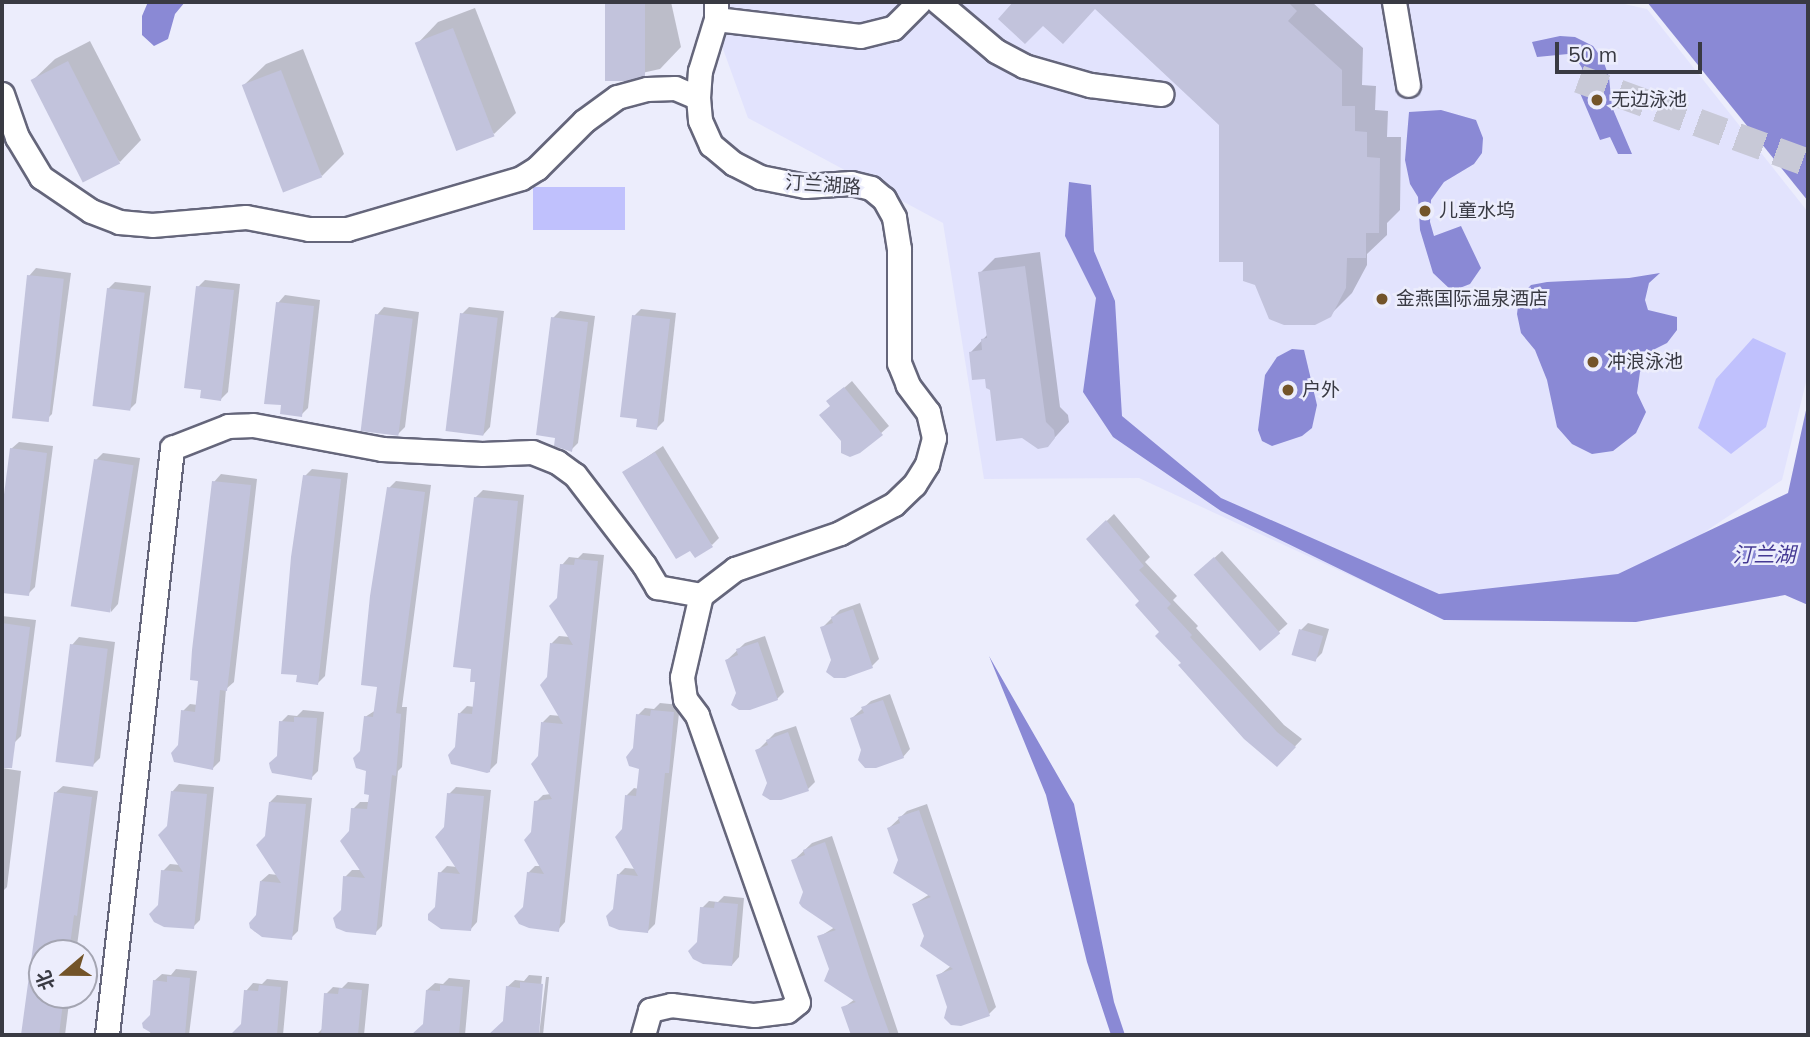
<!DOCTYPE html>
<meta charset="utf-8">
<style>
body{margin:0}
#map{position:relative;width:1810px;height:1037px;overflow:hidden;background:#ecedfc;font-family:Mulish,"Noto Sans SC",sans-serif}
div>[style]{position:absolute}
.built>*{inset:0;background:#e2e3fd}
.green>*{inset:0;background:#c0c1fd;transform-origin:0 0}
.water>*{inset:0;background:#8a89d5}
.shadow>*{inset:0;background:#0003;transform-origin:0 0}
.building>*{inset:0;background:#c2c3dc;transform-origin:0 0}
.major-tunnel>*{height:28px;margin-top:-14px;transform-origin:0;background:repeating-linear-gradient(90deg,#c8c9d7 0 28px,transparent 0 42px)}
.roads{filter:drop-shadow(2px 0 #65667b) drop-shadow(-2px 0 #65667b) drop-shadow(0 2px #65667b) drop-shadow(0 -2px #65667b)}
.minor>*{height:23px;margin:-11.5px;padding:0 11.5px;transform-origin:11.5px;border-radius:11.5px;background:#fff}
.dots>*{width:19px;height:19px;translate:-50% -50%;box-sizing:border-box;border:4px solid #ecedfc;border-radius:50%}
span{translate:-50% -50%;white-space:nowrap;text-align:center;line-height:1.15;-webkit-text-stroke:5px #ecedfc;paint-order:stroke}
.poi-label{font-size:19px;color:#393a43}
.left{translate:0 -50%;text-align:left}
.street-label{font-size:19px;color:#393a43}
.water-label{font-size:21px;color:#443993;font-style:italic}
.frame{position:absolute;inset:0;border:4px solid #393a43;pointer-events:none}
.north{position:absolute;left:28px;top:939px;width:70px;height:70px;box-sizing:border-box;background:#ecedfc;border:2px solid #a4a5b2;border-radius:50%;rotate:250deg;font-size:19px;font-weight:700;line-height:28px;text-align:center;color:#393a43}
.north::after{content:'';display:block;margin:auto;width:24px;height:32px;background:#735429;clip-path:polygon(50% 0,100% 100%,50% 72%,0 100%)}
.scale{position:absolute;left:1555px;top:42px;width:147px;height:32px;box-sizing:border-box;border:4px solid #393a43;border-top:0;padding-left:9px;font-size:21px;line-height:24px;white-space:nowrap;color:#393a43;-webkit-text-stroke:5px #ecedfc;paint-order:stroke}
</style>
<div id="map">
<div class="built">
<i style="clip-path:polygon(706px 2px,1615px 2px,1647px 9px,1808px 212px,1808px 374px,1782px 480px,1601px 602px,1431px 613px,1139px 478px,984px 479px,943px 223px,748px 118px)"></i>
</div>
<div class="green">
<i style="left:533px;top:187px;width:92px;height:43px"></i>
<i style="clip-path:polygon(1753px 338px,1786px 353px,1766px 427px,1731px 454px,1698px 428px,1716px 379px)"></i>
</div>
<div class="water">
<i style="clip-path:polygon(148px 2px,185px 2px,175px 14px,168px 39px,154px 46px,142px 35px,142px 16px)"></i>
<i style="clip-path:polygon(1647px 2px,1808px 2px,1808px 201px)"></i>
<i style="clip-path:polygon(1560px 36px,1575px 37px,1593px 46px,1603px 60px,1609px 77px,1612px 107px,1632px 154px,1618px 154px,1610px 137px,1600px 140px,1580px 93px,1582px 68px,1577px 60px,1568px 54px,1537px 57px,1532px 42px)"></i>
<i style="clip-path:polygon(1441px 110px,1476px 120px,1483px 138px,1482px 153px,1474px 164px,1444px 182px,1431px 200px,1430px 222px,1434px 236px,1461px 226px,1481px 268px,1470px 284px,1452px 291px,1433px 273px,1420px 230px,1418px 197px,1410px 184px,1405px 160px,1409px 112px)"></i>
<i style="clip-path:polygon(1069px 182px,1091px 185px,1094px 251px,1115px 301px,1122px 416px,1221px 498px,1439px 594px,1618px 574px,1788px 493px,1808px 401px,1808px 605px,1785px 595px,1636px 622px,1444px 620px,1221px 511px,1113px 437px,1083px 392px,1096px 298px,1065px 236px)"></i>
<i style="clip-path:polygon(1660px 273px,1649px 283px,1645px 300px,1648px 310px,1677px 317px,1677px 330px,1667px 343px,1651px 351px,1640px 372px,1637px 393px,1646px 412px,1636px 433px,1613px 451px,1592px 454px,1572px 444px,1557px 427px,1547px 380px,1535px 350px,1521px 333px,1517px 314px,1519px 298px,1531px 285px,1547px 282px,1629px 278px)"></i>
<i style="clip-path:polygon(1292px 349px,1304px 350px,1317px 405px,1312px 428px,1302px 436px,1272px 446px,1262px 441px,1258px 430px,1265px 375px,1277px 357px)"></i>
<i style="clip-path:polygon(989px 656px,1074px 804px,1114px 1002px,1125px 1035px,1111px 1035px,1087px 962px,1046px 795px)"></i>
</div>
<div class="shadow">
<i style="clip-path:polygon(607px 2px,671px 2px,681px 47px,660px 69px,624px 77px)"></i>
<i style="clip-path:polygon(1011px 2px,1312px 2px,1363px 48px,1362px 85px,1376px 86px,1375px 110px,1388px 111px,1387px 137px,1401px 137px,1400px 210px,1387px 223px,1387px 235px,1367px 254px,1367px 265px,1352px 293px,1330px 315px,1256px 283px,1245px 261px,1221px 124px,1096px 8px,1043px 24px)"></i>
<i style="clip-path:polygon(475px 8px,516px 113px,494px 134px,417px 44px,438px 22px)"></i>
<i style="clip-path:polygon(90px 41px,141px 140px,120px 162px,33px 80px,55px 59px)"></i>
<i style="clip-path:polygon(303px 49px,344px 154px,322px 176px,244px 85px,266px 64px)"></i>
<i style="clip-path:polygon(1040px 252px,1060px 407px,1068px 415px,1069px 422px,1047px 446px,992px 388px,971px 352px,988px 334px,980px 273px,995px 258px)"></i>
<i style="clip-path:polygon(36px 268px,71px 273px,52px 414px,45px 421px,29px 276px)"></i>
<i style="clip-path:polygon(205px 280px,240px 284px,228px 392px,221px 399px,198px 287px)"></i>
<i style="clip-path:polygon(115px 282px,151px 286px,136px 403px,129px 410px,108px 289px)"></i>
<i style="clip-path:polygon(285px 295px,320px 300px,308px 408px,301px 415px,278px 303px)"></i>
<i style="clip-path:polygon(384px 307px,419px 312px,405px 427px,398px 434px,377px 315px)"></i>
<i style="clip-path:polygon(469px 307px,504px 311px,490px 427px,483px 435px,462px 314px)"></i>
<i style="clip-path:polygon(641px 309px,676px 313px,664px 421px,657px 428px,634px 316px)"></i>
<i style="clip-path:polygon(560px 311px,595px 316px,578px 443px,571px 450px,553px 318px)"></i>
<i style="clip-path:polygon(852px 381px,889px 426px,860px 452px,843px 441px,832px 405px,836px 395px)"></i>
<i style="clip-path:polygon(19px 442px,53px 446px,35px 587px,28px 594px,2px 591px,2px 523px,11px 449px)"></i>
<i style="clip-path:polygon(663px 446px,719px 538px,712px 545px,625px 472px)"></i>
<i style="clip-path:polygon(103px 453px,140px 458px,118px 604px,111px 612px,96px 460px)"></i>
<i style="clip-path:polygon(312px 469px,348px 473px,325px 676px,318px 683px,305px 476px)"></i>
<i style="clip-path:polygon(221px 474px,257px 479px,234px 682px,226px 689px,220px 761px,213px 768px,180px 746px,183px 711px,190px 704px,198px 705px,214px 482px)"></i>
<i style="clip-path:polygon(396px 481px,431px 485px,402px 707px,407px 707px,402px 767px,398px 771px,382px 926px,375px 933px,342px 911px,345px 877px,352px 870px,362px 870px,351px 832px,353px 809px,360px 802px,370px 802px,368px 770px,362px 752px,365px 717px,376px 710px,389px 488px)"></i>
<i style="clip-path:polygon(483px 490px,524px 495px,497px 763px,490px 770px,457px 748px,460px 713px,467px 706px,475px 707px,477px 681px,475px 498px)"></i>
<i style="clip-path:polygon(1114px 514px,1150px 557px,1145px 562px,1177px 596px,1173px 600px,1198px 626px,1196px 628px,1284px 725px,1302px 739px,1284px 758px,1183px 663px,1141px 601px,1088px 539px)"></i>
<i style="left:1222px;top:551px;width:98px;height:35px;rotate:48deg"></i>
<i style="clip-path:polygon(583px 553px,604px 555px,565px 922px,558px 930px,525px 908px,528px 873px,535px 866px,542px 866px,533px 832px,536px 802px,543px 795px,551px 794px,540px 757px,543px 722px,550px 715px,561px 716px,549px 678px,552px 643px,559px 636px,570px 637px,558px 599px,562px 565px,569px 557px,578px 558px)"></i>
<i style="clip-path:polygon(860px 603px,879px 659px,872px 666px,833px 660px,822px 628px,840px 610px)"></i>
<i style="clip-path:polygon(2px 616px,36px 620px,21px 736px,14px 743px,2px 742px)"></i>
<i style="clip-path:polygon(1308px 623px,1329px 629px,1322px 653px,1315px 660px,1301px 630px)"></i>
<i style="clip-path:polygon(765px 636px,784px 692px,777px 699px,738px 693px,727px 660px,745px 643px)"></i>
<i style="clip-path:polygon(79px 637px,115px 642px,100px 758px,93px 765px,72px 645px)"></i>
<i style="clip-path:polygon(890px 694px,910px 749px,903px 757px,852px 718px,871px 701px)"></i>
<i style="clip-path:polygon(660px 703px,680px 705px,655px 924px,648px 931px,615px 909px,618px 875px,625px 868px,636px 869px,624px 830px,627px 795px,634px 788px,639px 789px,641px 767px,635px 749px,638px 715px,645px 708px,654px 709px)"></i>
<i style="clip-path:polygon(303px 710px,324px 712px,318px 771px,311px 778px,278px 756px,281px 722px,288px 715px,297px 716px)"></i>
<i style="clip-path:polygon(796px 726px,815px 782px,808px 789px,769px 783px,757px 751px,775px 733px)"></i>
<i style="clip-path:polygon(2px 768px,21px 771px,7px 887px,2px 892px)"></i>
<i style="clip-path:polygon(179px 784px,214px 787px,200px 920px,193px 927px,163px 871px,170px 864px,180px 865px,169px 826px,172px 792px)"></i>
<i style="clip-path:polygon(63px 786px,98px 791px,76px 953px,42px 953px,42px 995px,70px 995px,65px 1035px,22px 1035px,55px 793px)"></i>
<i style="clip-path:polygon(456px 787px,491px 790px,477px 922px,470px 930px,437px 908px,440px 873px,447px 866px,457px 867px,446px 828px,449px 794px)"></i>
<i style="clip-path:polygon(277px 795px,312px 798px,298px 931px,291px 938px,263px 936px,254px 931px,251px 923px,258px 916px,261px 881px,269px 874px,278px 875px,270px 802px)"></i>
<i style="clip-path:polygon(927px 804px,996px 1007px,989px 1014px,949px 1007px,938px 976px,951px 966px,925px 936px,914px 904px,930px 894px,900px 860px,889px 828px,907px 811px)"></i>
<i style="clip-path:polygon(832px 836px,899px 1035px,853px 1035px,843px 1008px,855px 999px,831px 969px,819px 937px,835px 927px,805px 892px,793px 861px,812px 843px)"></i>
<i style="clip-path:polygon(724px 896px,744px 898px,739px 957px,732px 965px,699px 942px,702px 908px,709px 901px,718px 902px)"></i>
<i style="clip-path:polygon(176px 969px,197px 971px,189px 1035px,152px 1035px,144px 1023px,151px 1016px,154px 981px,162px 974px,171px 975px)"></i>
<i style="clip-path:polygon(529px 975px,542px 976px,536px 1035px,501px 1035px,497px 1029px,504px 1022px,507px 987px,515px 980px,524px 981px)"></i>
<i style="clip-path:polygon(546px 977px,549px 977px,543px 1035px,539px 1035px)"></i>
<i style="clip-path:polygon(449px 978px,470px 980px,465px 1035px,416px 1035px,424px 1025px,427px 990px,435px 983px,443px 984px)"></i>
<i style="clip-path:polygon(267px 979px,288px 981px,283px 1035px,235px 1035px,243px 1025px,246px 991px,253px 983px,262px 984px)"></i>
<i style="clip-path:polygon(348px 982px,369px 984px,364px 1035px,316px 1035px,323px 1028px,326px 994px,333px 987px,342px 988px)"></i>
</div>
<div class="building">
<i style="left:605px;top:2px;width:40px;height:79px"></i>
<i style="clip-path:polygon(1013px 2px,1288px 2px,1297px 11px,1288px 21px,1342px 70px,1342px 106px,1355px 106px,1355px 131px,1367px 132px,1367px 157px,1380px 158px,1379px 233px,1366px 233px,1366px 258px,1347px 258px,1346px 288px,1331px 317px,1315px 325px,1284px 325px,1269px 319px,1255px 285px,1243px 281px,1243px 262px,1219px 262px,1219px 125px,1095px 9px,1063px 44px,1043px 26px,1025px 44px,998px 19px)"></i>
<i style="left:453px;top:28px;width:116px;height:41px;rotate:69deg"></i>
<i style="left:68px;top:61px;width:115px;height:42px;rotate:63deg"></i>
<i style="left:281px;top:70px;width:115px;height:42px;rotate:69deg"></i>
<i style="clip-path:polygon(1025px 266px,1046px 422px,1054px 430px,1055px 438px,1048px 447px,1038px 449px,1022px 438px,996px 441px,990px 390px,986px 388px,985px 379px,972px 380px,969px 352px,982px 350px,981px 339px,987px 338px,978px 272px)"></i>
<i style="left:27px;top:275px;width:37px;height:144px;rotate:6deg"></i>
<i style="clip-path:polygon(196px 286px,234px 290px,221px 401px,200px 398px,201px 390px,184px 388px)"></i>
<i style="left:107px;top:288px;width:38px;height:119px;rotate:7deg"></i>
<i style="clip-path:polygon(276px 302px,314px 306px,302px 417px,280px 414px,281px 405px,264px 404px)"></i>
<i style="left:460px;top:313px;width:38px;height:119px;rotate:7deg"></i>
<i style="left:375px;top:314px;width:38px;height:118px;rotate:7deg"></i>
<i style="clip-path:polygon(632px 315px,670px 319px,657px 430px,636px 427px,637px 419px,620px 417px)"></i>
<i style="clip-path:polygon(551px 317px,588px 322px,572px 452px,554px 446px,555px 438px,536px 435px)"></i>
<i style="clip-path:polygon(844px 387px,883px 435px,860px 453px,850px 457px,841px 453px,841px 441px,819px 415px,830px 406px,826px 401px)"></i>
<i style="clip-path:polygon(10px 448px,47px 453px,29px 596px,2px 593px,2px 510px)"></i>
<i style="clip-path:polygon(655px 452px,713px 547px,695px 558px,690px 551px,676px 559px,622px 472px)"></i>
<i style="left:94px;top:459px;width:40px;height:149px;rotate:9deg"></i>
<i style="clip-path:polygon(303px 475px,341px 479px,318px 685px,296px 682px,297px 675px,281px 674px,291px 557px)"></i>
<i style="clip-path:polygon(212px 481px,251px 485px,227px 691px,220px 690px,213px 770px,174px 762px,171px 753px,178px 745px,181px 710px,195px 712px,198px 681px,190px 680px,192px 650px)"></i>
<i style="clip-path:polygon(387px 487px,425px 492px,396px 713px,401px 714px,396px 776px,392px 775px,376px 935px,346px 932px,336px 928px,333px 918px,341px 910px,343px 876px,365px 878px,340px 841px,349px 831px,351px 808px,367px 809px,369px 795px,364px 794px,366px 771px,356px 768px,353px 758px,360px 751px,364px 716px,373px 717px,377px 687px,361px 685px,370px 596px)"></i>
<i style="clip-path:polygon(474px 497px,518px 501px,490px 772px,487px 773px,451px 764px,448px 755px,455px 747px,458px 713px,472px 714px,475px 682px,470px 682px,471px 669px,453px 667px)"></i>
<i style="clip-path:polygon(1106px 520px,1144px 566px,1139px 570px,1171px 604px,1167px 608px,1192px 635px,1190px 637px,1277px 732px,1296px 747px,1277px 767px,1244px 739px,1178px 665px,1181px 663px,1155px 636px,1159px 632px,1135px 605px,1139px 601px,1086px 539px)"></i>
<i style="left:1214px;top:557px;width:101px;height:27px;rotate:49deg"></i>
<i style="clip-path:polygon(575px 559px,598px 561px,559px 932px,529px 928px,519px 924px,514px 916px,523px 907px,527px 872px,544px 874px,524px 840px,531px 832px,534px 801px,552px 799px,531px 764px,538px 756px,541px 722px,563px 724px,540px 685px,547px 677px,550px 643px,573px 645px,549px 606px,557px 598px,560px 564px,574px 565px)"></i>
<i style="clip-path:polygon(853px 609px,873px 668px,845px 678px,834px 678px,826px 672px,831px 660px,820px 627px,833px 623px,831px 617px)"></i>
<i style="clip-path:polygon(2px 623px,30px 627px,12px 768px,2px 768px)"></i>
<i style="left:1299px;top:629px;width:25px;height:27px;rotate:16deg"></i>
<i style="clip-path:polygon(758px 642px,778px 700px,750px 710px,739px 710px,731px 705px,736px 693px,725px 660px,738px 655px,736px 649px)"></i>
<i style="left:70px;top:644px;width:38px;height:119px;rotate:7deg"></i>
<i style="clip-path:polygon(883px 700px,904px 758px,876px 768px,865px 768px,858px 760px,861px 750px,850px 718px,864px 713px,861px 707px)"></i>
<i style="clip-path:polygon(651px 710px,674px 712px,669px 773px,665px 773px,648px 933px,619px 930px,609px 926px,606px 916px,613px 909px,617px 874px,638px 876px,615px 837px,622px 829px,625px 795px,636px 796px,639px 769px,629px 766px,626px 757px,633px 748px,636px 714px,650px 716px)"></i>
<i style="clip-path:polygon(294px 717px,317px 718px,312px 780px,272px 773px,270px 768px,269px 763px,277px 756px,279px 721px,294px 722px)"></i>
<i style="clip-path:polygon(788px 732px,809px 791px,781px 800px,770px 800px,762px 795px,767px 783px,755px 750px,768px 745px,766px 740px)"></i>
<i style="clip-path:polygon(171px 791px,207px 794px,194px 929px,164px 927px,154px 922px,149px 914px,158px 905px,161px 870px,183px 872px,158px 835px,167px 826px)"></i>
<i style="clip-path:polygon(54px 792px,92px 797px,77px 916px,74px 915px,69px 953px,42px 953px,42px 995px,64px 995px,59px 1035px,21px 1035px)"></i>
<i style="clip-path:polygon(447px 793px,484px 796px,471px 931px,441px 929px,428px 920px,428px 914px,435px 907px,438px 872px,460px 874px,435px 837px,444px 827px)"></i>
<i style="clip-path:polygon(269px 802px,306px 804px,292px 940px,262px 937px,250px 928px,249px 923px,256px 915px,260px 881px,281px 883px,256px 845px,265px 836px)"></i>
<i style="clip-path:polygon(919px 810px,990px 1016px,961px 1026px,951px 1025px,944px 1018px,947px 1007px,936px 975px,953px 969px,920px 946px,924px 936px,912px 904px,931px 897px,893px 873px,898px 860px,887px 828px,900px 823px,898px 817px)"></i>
<i style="clip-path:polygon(825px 842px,869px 977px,890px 1035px,851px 1035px,841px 1007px,856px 1002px,824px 981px,829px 969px,817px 936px,836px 930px,802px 907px,799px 903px,803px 892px,791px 860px,805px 855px,803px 850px)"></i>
<i style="clip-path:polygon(715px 902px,738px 904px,732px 966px,703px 964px,693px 959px,688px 951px,697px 942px,700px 907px,714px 908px)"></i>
<i style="clip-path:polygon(167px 976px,190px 978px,185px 1035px,155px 1035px,143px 1028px,142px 1023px,150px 1015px,153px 980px,167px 982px)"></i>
<i style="clip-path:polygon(520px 982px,543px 984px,539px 1035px,488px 1035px,503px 1021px,506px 986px,520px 988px)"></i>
<i style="clip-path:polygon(259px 985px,281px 987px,277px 1035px,230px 1035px,241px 1024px,244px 990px,258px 991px)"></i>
<i style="clip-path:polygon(440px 985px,463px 987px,459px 1035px,411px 1035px,423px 1024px,426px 990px,440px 991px)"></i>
<i style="clip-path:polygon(339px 988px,362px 990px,358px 1035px,321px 1035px,324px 993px,338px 994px)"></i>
</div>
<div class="major-tunnel">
<i style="left:1579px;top:79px;width:244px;rotate:20.1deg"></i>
</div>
<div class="roads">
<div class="minor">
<i style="left:938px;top:2px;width:76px;rotate:40.2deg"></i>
<i style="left:996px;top:51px;width:32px;rotate:28deg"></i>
<i style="left:1024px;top:66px;width:69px;rotate:16.1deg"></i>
<i style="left:1090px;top:85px;width:72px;rotate:7.2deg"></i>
<i style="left:1394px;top:2px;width:84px;rotate:80.4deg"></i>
<i style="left:716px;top:19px;width:145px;rotate:6.7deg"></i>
<i style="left:860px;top:36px;width:34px;rotate:-14deg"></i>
<i style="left:893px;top:28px;width:37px;rotate:-45deg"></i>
<i style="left:2px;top:94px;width:46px;rotate:70.8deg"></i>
<i style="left:17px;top:137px;width:47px;rotate:59deg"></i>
<i style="left:41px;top:177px;width:60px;rotate:34.2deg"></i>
<i style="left:91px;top:211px;width:30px;rotate:21deg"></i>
<i style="left:119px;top:222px;width:33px;rotate:5deg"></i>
<i style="left:152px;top:225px;width:94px;rotate:-4.9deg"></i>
<i style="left:246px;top:217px;width:64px;rotate:10.8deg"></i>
<i style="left:309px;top:229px;width:38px"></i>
<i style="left:347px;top:229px;width:181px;rotate:-16.3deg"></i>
<i style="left:521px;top:178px;width:19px;rotate:-32deg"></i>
<i style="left:537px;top:168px;width:66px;rotate:-45deg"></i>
<i style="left:584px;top:121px;width:41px;rotate:-36deg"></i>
<i style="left:617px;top:97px;width:31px;rotate:-15deg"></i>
<i style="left:647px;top:89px;width:28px;rotate:-2deg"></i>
<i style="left:675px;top:88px;width:25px;rotate:23deg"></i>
<i style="left:107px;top:1035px;width:591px;rotate:-83.68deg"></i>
<i style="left:172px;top:448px;width:60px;rotate:-21.4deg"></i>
<i style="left:228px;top:426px;width:25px;rotate:-2deg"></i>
<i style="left:253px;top:425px;width:131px;rotate:10.5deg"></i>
<i style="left:382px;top:449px;width:100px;rotate:2.9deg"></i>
<i style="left:482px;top:454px;width:50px;rotate:-2.3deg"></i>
<i style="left:532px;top:452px;width:27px;rotate:22deg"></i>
<i style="left:557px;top:462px;width:22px;rotate:36deg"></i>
<i style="left:575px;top:475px;width:113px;rotate:52.5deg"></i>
<i style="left:644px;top:565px;width:26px;rotate:59deg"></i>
<i style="left:657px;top:587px;width:45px;rotate:10.3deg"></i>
<i style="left:643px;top:1035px;width:26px;rotate:-74deg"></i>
<i style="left:650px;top:1010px;width:22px;rotate:-13deg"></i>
<i style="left:671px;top:1005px;width:84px;rotate:6.9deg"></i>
<i style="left:754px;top:1015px;width:33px;rotate:-7deg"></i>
<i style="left:787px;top:1011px;width:14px;rotate:-39deg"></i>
<i style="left:798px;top:1002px;width:304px;rotate:-109.4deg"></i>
<i style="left:697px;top:715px;width:20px;rotate:-127deg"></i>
<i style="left:685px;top:699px;width:22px;rotate:-98deg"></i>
<i style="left:682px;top:677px;width:84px;rotate:-77deg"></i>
<i style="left:701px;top:595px;width:43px;rotate:-37.4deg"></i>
<i style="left:735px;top:569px;width:111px;rotate:-18.9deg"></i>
<i style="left:840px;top:533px;width:61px;rotate:-28.2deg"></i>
<i style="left:894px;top:504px;width:28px;rotate:-44deg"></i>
<i style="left:914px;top:485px;width:25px;rotate:-58deg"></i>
<i style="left:927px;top:464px;width:27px;rotate:-75deg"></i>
<i style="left:934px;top:438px;width:27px;rotate:-103deg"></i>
<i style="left:928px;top:412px;width:34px;rotate:-127deg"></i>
<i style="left:908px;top:385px;width:24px;rotate:-112deg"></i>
<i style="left:899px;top:363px;width:114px;rotate:-90deg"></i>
<i style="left:899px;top:249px;width:32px;rotate:-99deg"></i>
<i style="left:894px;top:217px;width:21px;rotate:-119deg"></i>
<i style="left:884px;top:199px;width:17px;rotate:-140deg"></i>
<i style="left:871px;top:188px;width:21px;rotate:-166deg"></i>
<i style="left:851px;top:183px;width:46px;rotate:176.3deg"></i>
<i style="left:805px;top:186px;width:46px;rotate:-168.7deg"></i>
<i style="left:760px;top:177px;width:29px;rotate:-153deg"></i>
<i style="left:734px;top:164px;width:30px;rotate:-140deg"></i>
<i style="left:711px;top:145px;width:27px;rotate:-114deg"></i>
<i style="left:700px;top:120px;width:22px;rotate:-95deg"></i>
<i style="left:698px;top:98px;width:27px;rotate:-86deg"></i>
<i style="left:700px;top:71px;width:54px;rotate:-72.9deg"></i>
<i style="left:716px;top:19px;width:17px;rotate:-90deg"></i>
</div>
</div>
<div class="dots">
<i style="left:1597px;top:100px;background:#735429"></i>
<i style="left:1425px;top:211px;background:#735429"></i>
<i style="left:1382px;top:299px;background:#735429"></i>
<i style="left:1593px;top:362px;background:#735429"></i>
<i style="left:1288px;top:390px;background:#735429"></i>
</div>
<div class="poi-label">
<span class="left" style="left:1611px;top:100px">无边泳池</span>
<span class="left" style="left:1439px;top:211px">儿童水坞</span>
<span class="left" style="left:1396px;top:299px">金燕国际温泉酒店</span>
<span class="left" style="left:1607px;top:362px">冲浪泳池</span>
<span class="left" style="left:1302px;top:390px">户外</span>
</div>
<div class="street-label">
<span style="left:823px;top:185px;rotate:4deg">汀兰湖路</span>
</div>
<div class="water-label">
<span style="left:1764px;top:554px">汀兰湖</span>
</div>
<div class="frame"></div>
<div class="north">北</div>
<div class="scale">50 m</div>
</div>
